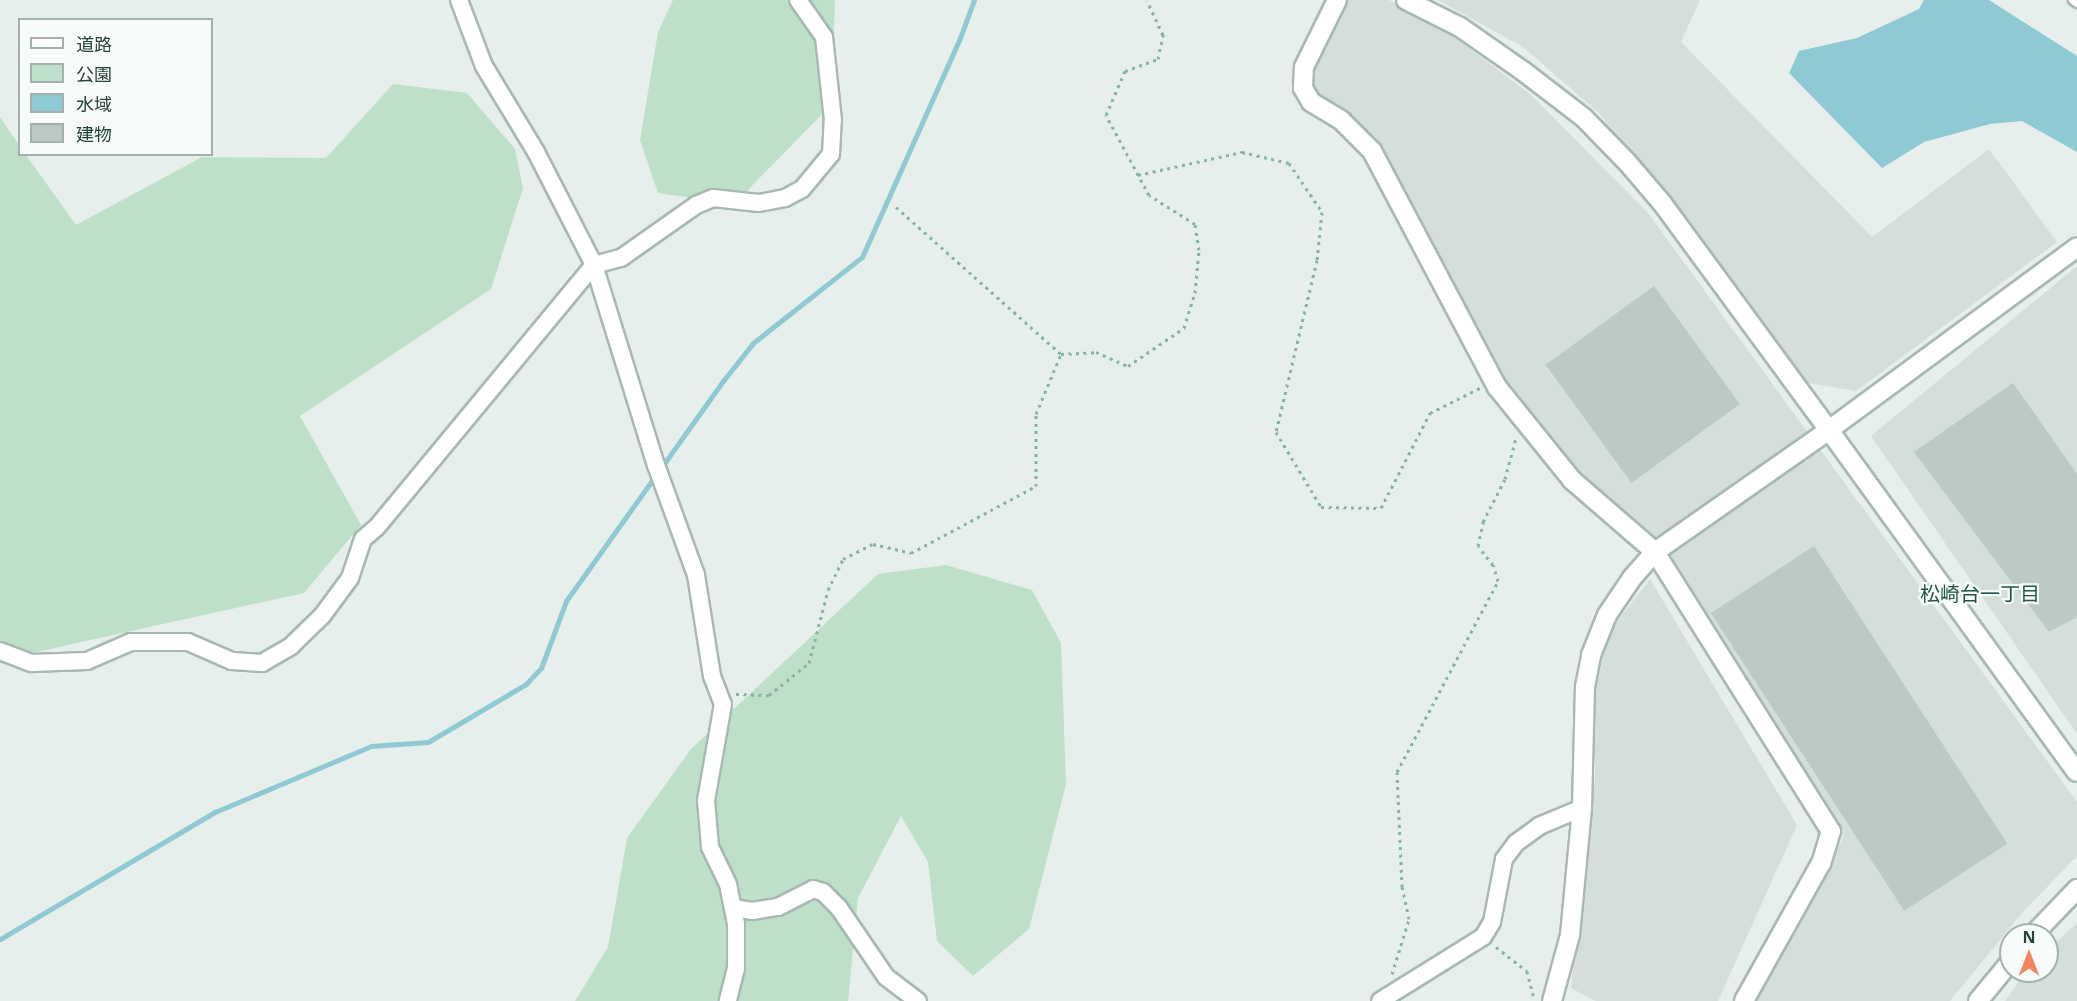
<!DOCTYPE html>
<meta charset="utf-8">
<style>
body{margin:0}
#map{position:relative;width:2077px;height:1001px;overflow:hidden;background:#e6efeb;font-family:"Open Sans","Noto Sans JP",sans-serif}
div>[style]{position:absolute}
.built>*{inset:0;background:#d4dfda}
.green>*{inset:0;background:#bfe0c8}
.water>*{inset:0;background:#8ec9d4}
.stream>*{height:5px;margin:-2.5px;padding:0 2.5px;transform-origin:2.5px;border-radius:2.5px;background:#8ec9d4}
.building>*{inset:0;background:#bbcac4;transform-origin:0 0}
.path>*{height:3px;margin-top:-1.5px;transform-origin:0;background:repeating-linear-gradient(90deg,#86b3a5 0 3px,transparent 0 7.5px)}
.roads{filter:drop-shadow(2px 0 #a8b8b2) drop-shadow(-2px 0 #a8b8b2) drop-shadow(0 2px #a8b8b2) drop-shadow(0 -2px #a8b8b2)}
.lane>*{height:8px;margin:-4px;padding:0 4px;transform-origin:4px;border-radius:4px;background:#fff}
.street>*{height:16px;margin:-8px;padding:0 8px;transform-origin:8px;border-radius:8px;background:#fff}
.secondary>*{height:18px;margin:-9px;padding:0 9px;transform-origin:9px;border-radius:9px;background:#fff}
span{translate:-50% -50%;white-space:nowrap;text-align:center;line-height:1.15;-webkit-text-stroke:4.5px #f7fbf9;paint-order:stroke}
.neighbourhood-label{font-size:20px;color:#1f5548}
.legend{position:absolute;left:18px;top:18px;width:195px;height:138px;box-sizing:border-box;background:#f7fbf9;border:2px solid #a3b1ad;margin:0;padding:8px 10px;list-style:none;font-size:18px;color:#24423a}
.legend li{display:flex;align-items:center;gap:12px;height:30px}
.legend b{width:30px;border:2px solid #a3b1ad}
.north{position:absolute;left:1999px;top:923px;width:60px;height:60px;box-sizing:border-box;background:#f7fbf9;border:2px solid #a3b1ad;border-radius:50%;rotate:0deg;font-size:16px;font-weight:700;line-height:24px;text-align:center;color:#24423a}
.north::after{content:'';display:block;margin:auto;width:21px;height:27px;background:#f4845f;clip-path:polygon(50% 0,100% 100%,50% 72%,0 100%)}
</style>
<div id="map">
<div class="built">
<i style="clip-path:polygon(1344px 0,1389px 0,1449px 33px,1530px 94px,1648px 213px,2077px 802px,2077px 856px,2022px 913px,1950px 1001px,1755px 1001px,1844px 836px,1668px 550px,1565px 461px,1499px 380px,1400px 184px,1374px 145px,1318px 99px,1312px 82px,1313px 67px)"></i>
<i style="clip-path:polygon(1438px 0,1700px 0,1681px 42px,1872px 237px,1989px 149px,2057px 242px,1856px 391px,1808px 383px,1599px 113px,1523px 47px)"></i>
<i style="clip-path:polygon(2077px 266px,2077px 734px,1871px 436px)"></i>
<i style="clip-path:polygon(1650px 579px,1797px 825px,1718px 1001px,1596px 1001px,1571px 988px,1595px 778px,1594px 696px,1609px 632px)"></i>
<i style="clip-path:polygon(2077px 923px,2077px 1001px,2005px 1001px,2026px 971px,2047px 971px,2047px 951px)"></i>
</div>
<div class="green">
<i style="clip-path:polygon(673px 0,835px 0,831px 105px,734px 204px,658px 193px,640px 140px,658px 32px)"></i>
<i style="clip-path:polygon(393px 84px,467px 93px,515px 149px,523px 188px,491px 289px,300px 416px,361px 525px,304px 593px,0 660px,0 117px,19px 145px,20px 154px,26px 155px,76px 225px,202px 157px,326px 158px)"></i>
<i style="clip-path:polygon(946px 565px,1032px 590px,1061px 643px,1066px 784px,1029px 929px,973px 976px,937px 941px,928px 862px,901px 816px,858px 898px,848px 1001px,575px 1001px,608px 947px,627px 838px,691px 749px,878px 574px)"></i>
</div>
<div class="water">
<i style="clip-path:polygon(1924px 0,1989px 0,2077px 56px,2077px 152px,2022px 121px,1990px 124px,1924px 142px,1882px 168px,1789px 73px,1799px 51px,1857px 38px,1919px 9px)"></i>
</div>
<div class="stream">
<i style="left:0;top:939px;width:250px;rotate:-30.6deg"></i>
<i style="left:215px;top:812px;width:169px;rotate:-22.9deg"></i>
<i style="left:371px;top:746px;width:57px;rotate:-4deg"></i>
<i style="left:428px;top:742px;width:114px;rotate:-30.6deg"></i>
<i style="left:526px;top:684px;width:22px;rotate:-47deg"></i>
<i style="left:541px;top:668px;width:72px;rotate:-69.5deg"></i>
<i style="left:566px;top:601px;width:270px;rotate:-54.5deg"></i>
<i style="left:723px;top:381px;width:48px;rotate:-51.7deg"></i>
<i style="left:753px;top:343px;width:139px;rotate:-38.3deg"></i>
<i style="left:862px;top:257px;width:240px;rotate:-65.9deg"></i>
<i style="left:960px;top:38px;width:40px;rotate:-69.8deg"></i>
</div>
<div class="building">
<i style="left:1654px;top:286px;width:146px;height:134px;rotate:54deg"></i>
<i style="clip-path:polygon(2013px 383px,2077px 474px,2077px 617px,2049px 632px,1914px 452px)"></i>
<i style="left:1814px;top:546px;width:355px;height:123px;rotate:57deg"></i>
</div>
<div class="path">
<i style="left:1138px;top:175px;width:107px;rotate:-12.5deg"></i>
<i style="left:1242px;top:152px;width:48px;rotate:13.2deg"></i>
<i style="left:1289px;top:163px;width:59px;rotate:56deg"></i>
<i style="left:1322px;top:212px;width:48px;rotate:95.9deg"></i>
<i style="left:1317px;top:260px;width:177px;rotate:103.4deg"></i>
<i style="left:1276px;top:432px;width:87px;rotate:59deg"></i>
<i style="left:1321px;top:507px;width:60px;rotate:1deg"></i>
<i style="left:1381px;top:508px;width:107px;rotate:-62.7deg"></i>
<i style="left:1430px;top:413px;width:56px;rotate:-26.6deg"></i>
<i style="left:896px;top:207px;width:221px;rotate:41.7deg"></i>
<i style="left:736px;top:694px;width:33px;rotate:2deg"></i>
<i style="left:769px;top:695px;width:51px;rotate:-38.7deg"></i>
<i style="left:809px;top:663px;width:75px;rotate:-75.4deg"></i>
<i style="left:828px;top:590px;width:34px;rotate:-64deg"></i>
<i style="left:843px;top:559px;width:34px;rotate:-27deg"></i>
<i style="left:873px;top:544px;width:39px;rotate:13deg"></i>
<i style="left:911px;top:553px;width:142px;rotate:-28.2deg"></i>
<i style="left:1036px;top:486px;width:72px;rotate:-90deg"></i>
<i style="left:1036px;top:414px;width:65px;rotate:-67.4deg"></i>
<i style="left:1061px;top:354px;width:35px;rotate:-3deg"></i>
<i style="left:1096px;top:352px;width:35px;rotate:24deg"></i>
<i style="left:1128px;top:366px;width:68px;rotate:-34.2deg"></i>
<i style="left:1184px;top:328px;width:37px;rotate:-73deg"></i>
<i style="left:1195px;top:293px;width:43px;rotate:-84.7deg"></i>
<i style="left:1199px;top:250px;width:26px;rotate:-99deg"></i>
<i style="left:1195px;top:224px;width:54px;rotate:-147.8deg"></i>
<i style="left:1149px;top:195px;width:91px;rotate:-118.3deg"></i>
<i style="left:1106px;top:115px;width:48px;rotate:-66.6deg"></i>
<i style="left:1125px;top:71px;width:35px;rotate:-20deg"></i>
<i style="left:1158px;top:59px;width:25px;rotate:-78deg"></i>
<i style="left:1163px;top:35px;width:38px;rotate:-115deg"></i>
<i style="left:1496px;top:947px;width:39px;rotate:38deg"></i>
<i style="left:1527px;top:971px;width:29px;rotate:76deg"></i>
<i style="left:1392px;top:974px;width:58px;rotate:-72.8deg"></i>
<i style="left:1409px;top:919px;width:33px;rotate:-102deg"></i>
<i style="left:1402px;top:887px;width:115px;rotate:-92.5deg"></i>
<i style="left:1397px;top:772px;width:216px;rotate:-62.1deg"></i>
<i style="left:1498px;top:581px;width:17px;rotate:-107deg"></i>
<i style="left:1493px;top:565px;width:24px;rotate:-128deg"></i>
<i style="left:1478px;top:546px;width:25px;rotate:-78deg"></i>
<i style="left:1483px;top:522px;width:48px;rotate:-62.9deg"></i>
<i style="left:1505px;top:479px;width:42px;rotate:-75deg"></i>
</div>
<div class="roads">
<div class="lane">
<i style="left:2073px;top:0;width:5px;rotate:37deg"></i>
</div>
<div class="street">
<i style="left:459px;top:0;width:71px;rotate:69.3deg"></i>
<i style="left:484px;top:66px;width:100px;rotate:58.8deg"></i>
<i style="left:536px;top:152px;width:127px;rotate:62.8deg"></i>
<i style="left:594px;top:265px;width:209px;rotate:72.8deg"></i>
<i style="left:656px;top:465px;width:117px;rotate:70deg"></i>
<i style="left:696px;top:575px;width:102px;rotate:81deg"></i>
<i style="left:712px;top:676px;width:30px;rotate:69deg"></i>
<i style="left:723px;top:704px;width:97px;rotate:100deg"></i>
<i style="left:706px;top:800px;width:47px;rotate:85.1deg"></i>
<i style="left:710px;top:847px;width:41px;rotate:64.1deg"></i>
<i style="left:728px;top:884px;width:41px;rotate:78.7deg"></i>
<i style="left:736px;top:924px;width:44px;rotate:90deg"></i>
<i style="left:736px;top:968px;width:34px;rotate:104deg"></i>
<i style="left:0;top:651px;width:34px;rotate:21deg"></i>
<i style="left:32px;top:663px;width:55px;rotate:-2.1deg"></i>
<i style="left:87px;top:661px;width:48px;rotate:-23.4deg"></i>
<i style="left:131px;top:642px;width:57px"></i>
<i style="left:188px;top:642px;width:48px;rotate:23.4deg"></i>
<i style="left:232px;top:661px;width:30px;rotate:4deg"></i>
<i style="left:262px;top:663px;width:34px;rotate:-30deg"></i>
<i style="left:291px;top:646px;width:43px;rotate:-44.1deg"></i>
<i style="left:322px;top:616px;width:47px;rotate:-53.6deg"></i>
<i style="left:350px;top:578px;width:41px;rotate:-71.6deg"></i>
<i style="left:363px;top:539px;width:18px;rotate:-41deg"></i>
<i style="left:377px;top:527px;width:340px;rotate:-50.4deg"></i>
<i style="left:594px;top:265px;width:28px;rotate:-15deg"></i>
<i style="left:621px;top:258px;width:92px;rotate:-35.2deg"></i>
<i style="left:696px;top:205px;width:18px;rotate:-22deg"></i>
<i style="left:713px;top:198px;width:46px;rotate:6.2deg"></i>
<i style="left:759px;top:203px;width:26px;rotate:-11deg"></i>
<i style="left:785px;top:198px;width:19px;rotate:-28deg"></i>
<i style="left:802px;top:189px;width:45px;rotate:-50.4deg"></i>
<i style="left:831px;top:154px;width:34px;rotate:-87deg"></i>
<i style="left:833px;top:120px;width:83px;rotate:-96.2deg"></i>
<i style="left:824px;top:37px;width:45px;rotate:-125.1deg"></i>
<i style="left:733px;top:908px;width:19px;rotate:9deg"></i>
<i style="left:752px;top:911px;width:26px;rotate:-9deg"></i>
<i style="left:778px;top:907px;width:39px;rotate:-27deg"></i>
<i style="left:813px;top:889px;width:10px;rotate:17deg"></i>
<i style="left:823px;top:892px;width:23px;rotate:45deg"></i>
<i style="left:839px;top:908px;width:83px;rotate:55.7deg"></i>
<i style="left:886px;top:977px;width:40px;rotate:37deg"></i>
<i style="left:1380px;top:1001px;width:121px;rotate:-31.9deg"></i>
<i style="left:1483px;top:937px;width:17px;rotate:-59deg"></i>
<i style="left:1492px;top:922px;width:64px;rotate:-79.2deg"></i>
<i style="left:1504px;top:859px;width:20px;rotate:-53deg"></i>
<i style="left:1516px;top:843px;width:29px;rotate:-36deg"></i>
<i style="left:1539px;top:826px;width:47px;rotate:-22.7deg"></i>
</div>
<div class="secondary">
<i style="left:1337px;top:0;width:75px;rotate:116.2deg"></i>
<i style="left:1304px;top:67px;width:21px;rotate:93deg"></i>
<i style="left:1303px;top:88px;width:16px;rotate:60deg"></i>
<i style="left:1311px;top:102px;width:35px;rotate:31deg"></i>
<i style="left:1341px;top:120px;width:44px;rotate:45deg"></i>
<i style="left:1372px;top:151px;width:267px;rotate:62.1deg"></i>
<i style="left:1497px;top:387px;width:119px;rotate:51.1deg"></i>
<i style="left:1572px;top:480px;width:110px;rotate:40.9deg"></i>
<i style="left:1655px;top:552px;width:330px;rotate:57.8deg"></i>
<i style="left:1831px;top:831px;width:34px;rotate:107deg"></i>
<i style="left:1821px;top:863px;width:158px;rotate:119.2deg"></i>
<i style="left:1406px;top:0;width:60px;rotate:26.6deg"></i>
<i style="left:1460px;top:27px;width:77px;rotate:34.9deg"></i>
<i style="left:1523px;top:71px;width:77px;rotate:37.6deg"></i>
<i style="left:1584px;top:118px;width:62px;rotate:45.7deg"></i>
<i style="left:1627px;top:162px;width:54px;rotate:49.5deg"></i>
<i style="left:1662px;top:203px;width:282px;rotate:53.7deg"></i>
<i style="left:1829px;top:430px;width:422px;rotate:54.1deg"></i>
<i style="left:2033px;top:935px;width:64px;rotate:-46.3deg"></i>
<i style="left:1552px;top:1001px;width:68px;rotate:-74.7deg"></i>
<i style="left:1570px;top:935px;width:128px;rotate:-84.6deg"></i>
<i style="left:1582px;top:808px;width:121px;rotate:-88.6deg"></i>
<i style="left:1585px;top:687px;width:33px;rotate:-79deg"></i>
<i style="left:1591px;top:655px;width:43px;rotate:-68.2deg"></i>
<i style="left:1607px;top:615px;width:45px;rotate:-56deg"></i>
<i style="left:1632px;top:578px;width:35px;rotate:-49deg"></i>
<i style="left:1655px;top:552px;width:213px;rotate:-35deg"></i>
<i style="left:1829px;top:430px;width:308px;rotate:-36.4deg"></i>
<i style="left:1978px;top:1001px;width:52px;rotate:-50.5deg"></i>
</div>
</div>
<div class="neighbourhood-label">
<span style="left:1980px;top:593px">松崎台一丁目</span>
</div>
<ul class="legend">
<li><b style="height:8px;background:#fff"></b>道路</li>
<li><b style="height:16px;background:#bfe0c8"></b>公園</li>
<li><b style="height:16px;background:#8ec9d4"></b>水域</li>
<li><b style="height:16px;background:#bbcac4"></b>建物</li>
</ul>
<div class="north">N</div>
</div>
